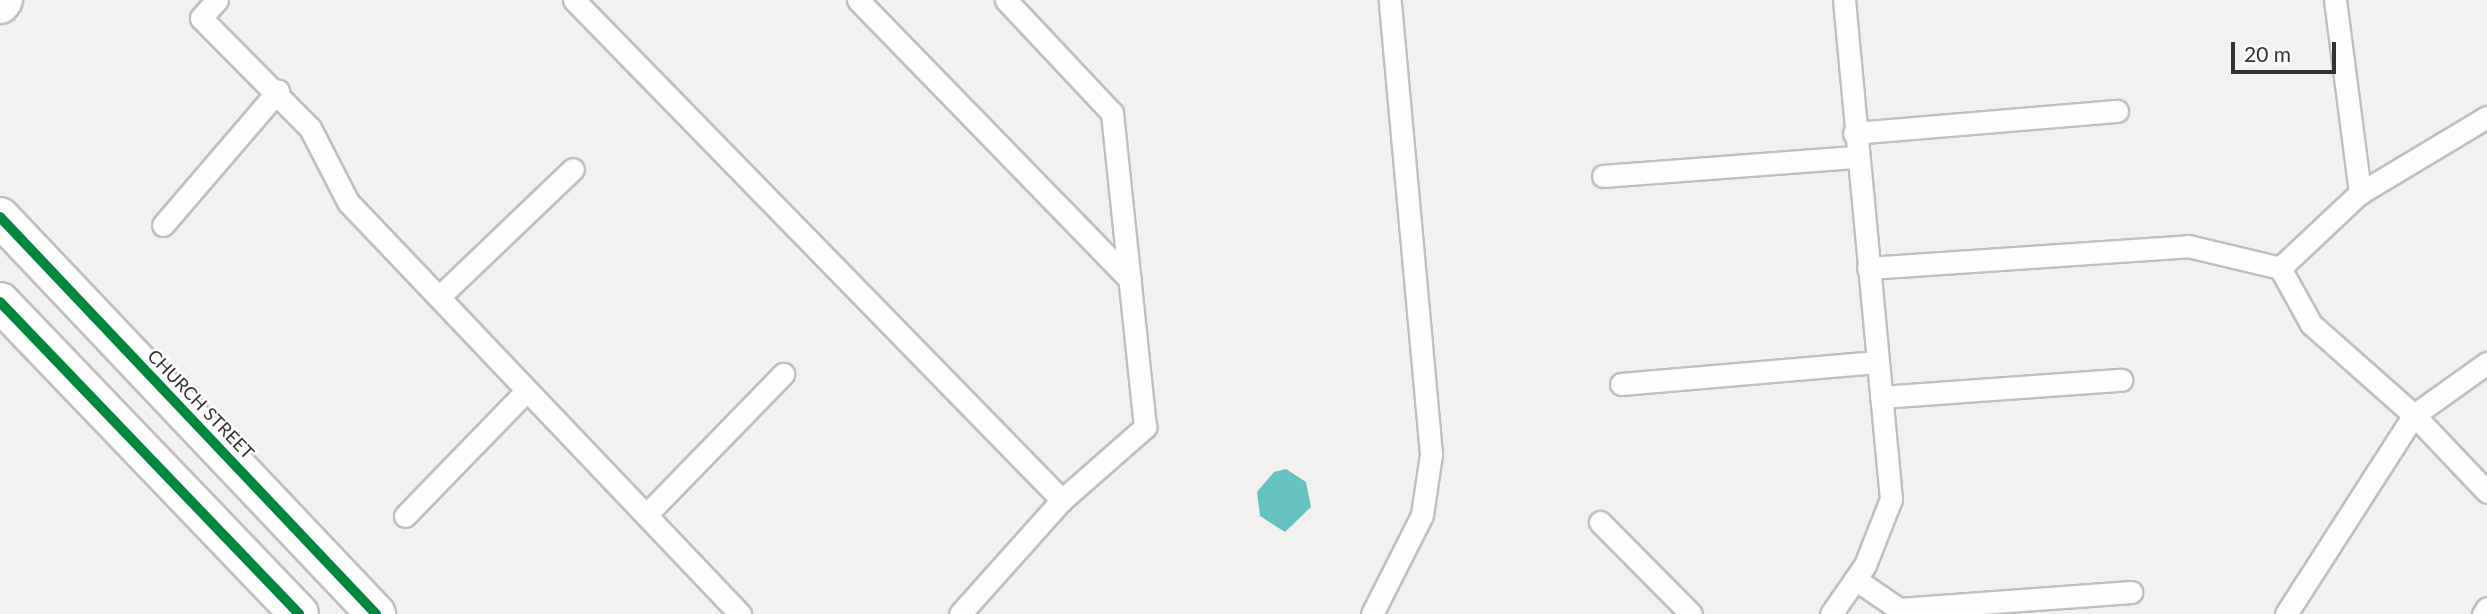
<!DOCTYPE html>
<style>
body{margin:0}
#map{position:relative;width:2487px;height:614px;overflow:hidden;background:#f3f1ef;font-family:Lato,sans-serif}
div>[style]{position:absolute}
.water>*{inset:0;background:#66c3c2}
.roads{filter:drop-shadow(2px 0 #c2c0be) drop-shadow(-2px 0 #c2c0be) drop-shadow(0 2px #c2c0be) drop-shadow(0 -2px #c2c0be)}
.service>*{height:21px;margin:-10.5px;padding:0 10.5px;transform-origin:10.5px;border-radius:10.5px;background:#fdfdfd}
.secondary>*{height:38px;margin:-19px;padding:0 19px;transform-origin:19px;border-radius:19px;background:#fdfdfd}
.primary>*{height:38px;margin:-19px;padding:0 19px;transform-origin:19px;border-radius:19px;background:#fdfdfd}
.cycleway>*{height:10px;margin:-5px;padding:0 5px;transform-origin:5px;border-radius:5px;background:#00873e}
span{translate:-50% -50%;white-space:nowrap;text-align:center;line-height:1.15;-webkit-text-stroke:5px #fff;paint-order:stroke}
.street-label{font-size:18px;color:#343231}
.scale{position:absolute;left:2231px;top:42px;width:105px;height:32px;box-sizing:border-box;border:4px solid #343231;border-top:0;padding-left:9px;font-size:21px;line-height:24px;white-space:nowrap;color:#343231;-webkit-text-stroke:5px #fff;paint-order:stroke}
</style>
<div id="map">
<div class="water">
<i style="clip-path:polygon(1286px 469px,1306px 482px,1311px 507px,1285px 532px,1260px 516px,1257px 492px,1274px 472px)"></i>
</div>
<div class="roads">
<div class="service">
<i style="left:217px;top:0;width:24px;rotate:132deg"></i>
<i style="left:201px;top:18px;width:155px;rotate:45.3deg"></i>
<i style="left:310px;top:128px;width:83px;rotate:62.8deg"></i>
<i style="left:348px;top:202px;width:569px;rotate:46.42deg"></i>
<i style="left:574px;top:0;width:699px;rotate:45.7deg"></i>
<i style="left:858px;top:0;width:390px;rotate:45.8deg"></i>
<i style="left:2335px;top:0;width:195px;rotate:82.6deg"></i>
<i style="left:1854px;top:133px;width:264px;rotate:-4.8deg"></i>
<i style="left:1603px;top:176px;width:255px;rotate:-4.3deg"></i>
<i style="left:163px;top:225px;width:177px;rotate:-49.4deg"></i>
<i style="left:1868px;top:268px;width:321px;rotate:-3.9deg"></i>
<i style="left:2188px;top:246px;width:95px;rotate:13.4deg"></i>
<i style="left:2280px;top:268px;width:110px;rotate:-43.2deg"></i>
<i style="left:2360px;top:193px;width:148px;rotate:-30.9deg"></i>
<i style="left:2280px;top:268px;width:64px;rotate:61deg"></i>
<i style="left:2311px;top:324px;width:137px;rotate:41.5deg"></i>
<i style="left:2414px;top:415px;width:90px;rotate:-35.5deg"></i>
<i style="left:439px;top:297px;width:185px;rotate:-43.7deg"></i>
<i style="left:1621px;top:384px;width:257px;rotate:-4.9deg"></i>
<i style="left:1881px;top:397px;width:241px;rotate:-4.1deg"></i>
<i style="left:646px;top:515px;width:197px;rotate:-45.8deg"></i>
<i style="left:405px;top:516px;width:175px;rotate:-45.9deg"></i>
<i style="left:1600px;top:522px;width:129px;rotate:45.3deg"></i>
<i style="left:1855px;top:579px;width:53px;rotate:34.3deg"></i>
<i style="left:1899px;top:609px;width:233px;rotate:-4.2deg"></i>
<i style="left:960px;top:614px;width:153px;rotate:-48.2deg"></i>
<i style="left:1062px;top:500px;width:111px;rotate:-41.3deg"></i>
<i style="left:1145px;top:427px;width:316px;rotate:-96deg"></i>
<i style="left:1112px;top:113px;width:155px;rotate:-133.2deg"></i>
<i style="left:1372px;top:614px;width:111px;rotate:-63.2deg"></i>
<i style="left:1422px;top:515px;width:62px;rotate:-81.6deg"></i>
<i style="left:1431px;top:454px;width:456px;rotate:-95.2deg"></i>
<i style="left:1831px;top:614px;width:60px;rotate:-55.2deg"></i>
<i style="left:1865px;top:565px;width:71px;rotate:-68.5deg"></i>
<i style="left:1891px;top:499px;width:501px;rotate:-95.38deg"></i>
<i style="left:2286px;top:614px;width:237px;rotate:-57.3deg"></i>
<i style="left:2414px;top:415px;width:106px;rotate:46.5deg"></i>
<i style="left:2483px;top:614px;width:7px;rotate:-56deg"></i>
</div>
<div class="secondary">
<i style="left:0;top:217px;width:547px;rotate:46.56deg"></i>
<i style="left:0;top:302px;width:432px;rotate:46.2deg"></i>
</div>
<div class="primary">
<i style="left:0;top:4px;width:5px;rotate:-53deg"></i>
</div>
</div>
<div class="cycleway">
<i style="left:0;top:217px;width:547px;rotate:46.56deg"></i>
<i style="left:0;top:302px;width:432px;rotate:46.2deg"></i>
</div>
<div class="street-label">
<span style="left:201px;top:404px;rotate:46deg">CHURCH STREET</span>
</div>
<div class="scale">20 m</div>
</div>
